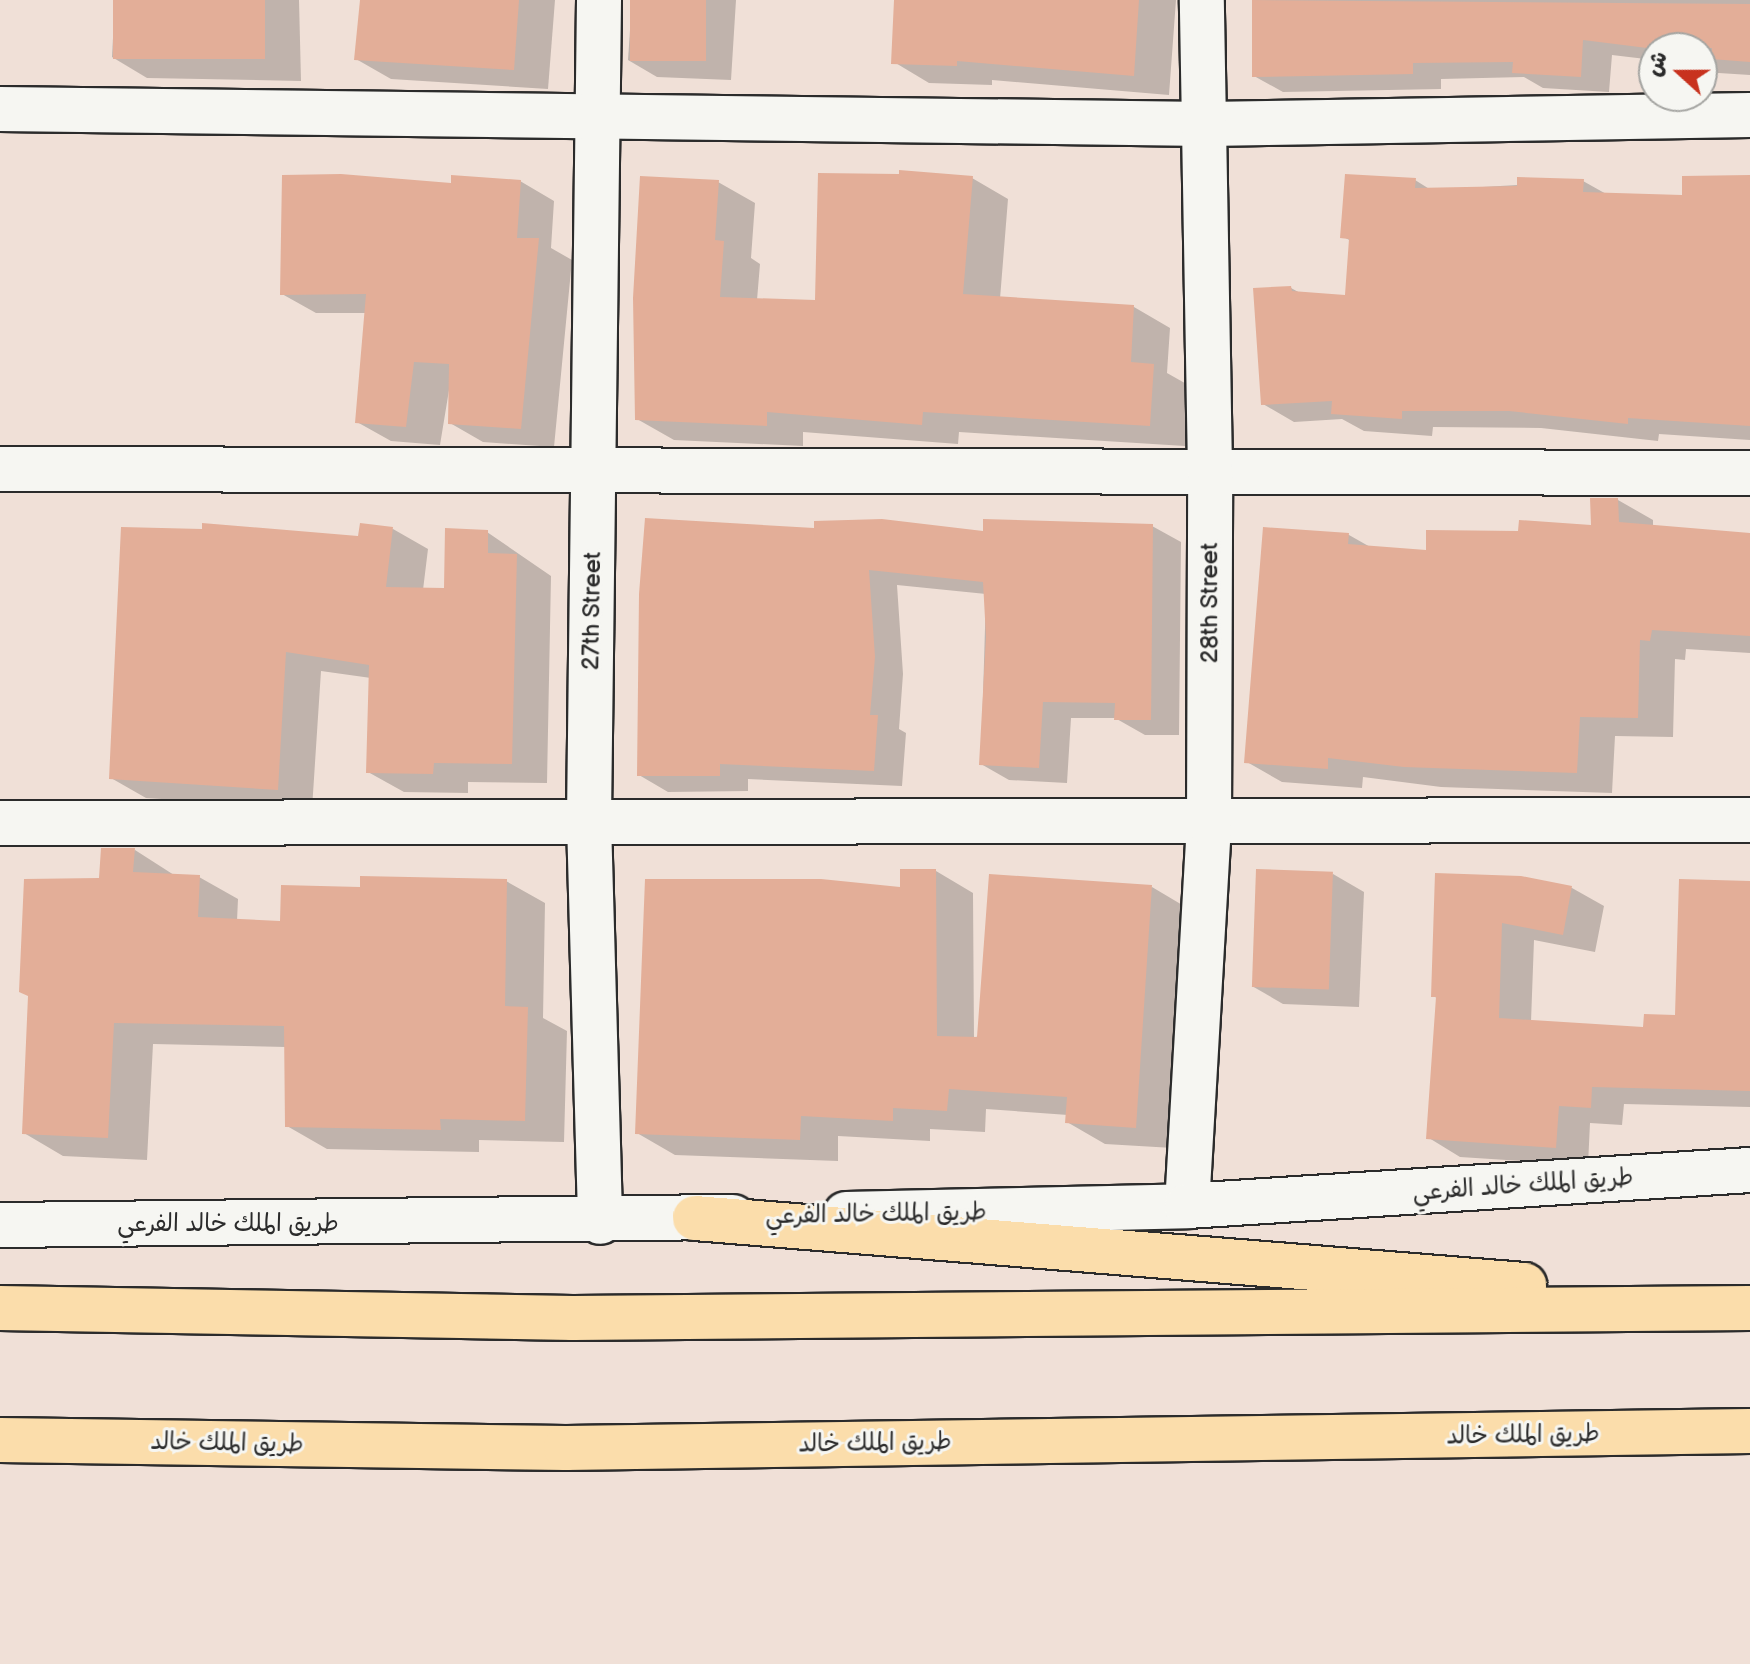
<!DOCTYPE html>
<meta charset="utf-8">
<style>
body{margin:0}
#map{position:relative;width:1750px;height:1664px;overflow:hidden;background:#f0e0d7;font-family:"Balsamiq Sans","Playpen Sans Arabic",sans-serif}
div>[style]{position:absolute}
.shadow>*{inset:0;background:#0003}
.building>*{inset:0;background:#e3ae98;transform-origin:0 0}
.roads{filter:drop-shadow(2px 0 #2b2b2b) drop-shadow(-2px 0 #2b2b2b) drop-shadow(0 2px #2b2b2b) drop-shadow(0 -2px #2b2b2b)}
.minor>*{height:44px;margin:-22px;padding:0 22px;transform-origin:22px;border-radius:22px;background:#f6f6f2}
.highway>*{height:44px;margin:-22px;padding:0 22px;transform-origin:22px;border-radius:22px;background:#fbddab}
span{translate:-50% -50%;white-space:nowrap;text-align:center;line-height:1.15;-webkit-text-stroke:6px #f6f6f2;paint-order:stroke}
.street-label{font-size:24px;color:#2b2b2b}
.north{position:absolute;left:1638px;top:32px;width:80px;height:80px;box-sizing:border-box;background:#f6f6f2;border:2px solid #a5a5a2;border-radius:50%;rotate:291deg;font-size:22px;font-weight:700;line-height:32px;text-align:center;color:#2b2b2b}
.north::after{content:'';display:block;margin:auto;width:28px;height:36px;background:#c8321e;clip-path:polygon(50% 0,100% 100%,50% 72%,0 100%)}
</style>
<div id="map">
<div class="shadow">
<i style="clip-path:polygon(115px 0,299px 0,301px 81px,147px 78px,112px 57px)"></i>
<i style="clip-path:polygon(362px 0,555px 0,548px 89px,391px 79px,356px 59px)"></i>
<i style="clip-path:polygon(632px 0,736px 0,731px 80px,657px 77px,628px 60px)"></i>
<i style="clip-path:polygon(896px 0,1176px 0,1169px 95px,992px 80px,992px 85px,929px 83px,894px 62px)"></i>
<i style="clip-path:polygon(1254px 0,1750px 0,1750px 75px,1703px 72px,1702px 48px,1654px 48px,1654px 60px,1612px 55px,1609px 92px,1543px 88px,1524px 77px,1441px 79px,1441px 89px,1283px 92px,1254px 76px)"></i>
<i style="clip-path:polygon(1750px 177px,1750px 440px,1659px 434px,1658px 441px,1541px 428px,1433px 427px,1432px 436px,1364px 431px,1342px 419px,1294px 422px,1263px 404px,1291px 288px,1302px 294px,1347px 298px,1351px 241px,1342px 236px,1415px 180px,1431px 190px,1583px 181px,1608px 195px,1684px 197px)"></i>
<i style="clip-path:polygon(972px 178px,1008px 199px,1000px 299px,1134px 307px,1170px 328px,1167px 373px,1190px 386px,1185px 446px,959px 432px,958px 444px,803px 432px,803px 446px,674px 440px,637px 419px,718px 182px,755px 203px,751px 258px,760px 264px,757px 300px,817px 302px)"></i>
<i style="clip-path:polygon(520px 181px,554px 201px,551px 248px,572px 260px,554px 447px,483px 442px,450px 423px,450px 384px,440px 445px,391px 441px,357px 422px,366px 313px,316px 313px,282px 294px,453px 185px)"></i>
<i style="clip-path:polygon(1618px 500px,1653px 520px,1653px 527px,1750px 535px,1750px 653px,1686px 649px,1685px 660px,1675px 659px,1673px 737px,1615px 736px,1612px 793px,1441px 787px,1363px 777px,1362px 788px,1282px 782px,1247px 762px,1265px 529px,1349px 535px,1372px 548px,1427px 553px,1520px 533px,1593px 527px)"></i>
<i style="clip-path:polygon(1152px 526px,1181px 542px,1179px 735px,1145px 735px,1115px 718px,1071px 718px,1067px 783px,1009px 780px,981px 764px,986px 594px,897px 585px,903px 674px,899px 729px,906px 733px,902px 786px,748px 779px,748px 791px,668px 792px,639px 775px,817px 530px,985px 533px)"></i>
<i style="clip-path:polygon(393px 529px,428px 549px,423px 590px,446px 590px,487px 532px,551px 576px,547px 783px,468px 782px,468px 793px,404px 792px,368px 772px,371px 678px,321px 671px,312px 809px,146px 798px,111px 778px,360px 538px)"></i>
<i style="clip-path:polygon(135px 850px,174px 875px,199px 877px,238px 899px,237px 921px,282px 923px,362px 889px,506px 881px,545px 903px,543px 1018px,567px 1031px,564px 1142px,479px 1140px,479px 1152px,327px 1149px,287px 1126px,286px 1047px,153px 1044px,147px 1160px,63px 1156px,24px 1133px,101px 880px)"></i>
<i style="clip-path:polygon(936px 871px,973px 893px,974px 1039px,1152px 887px,1189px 909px,1173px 1148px,1105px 1144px,1067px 1122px,1068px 1115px,986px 1109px,985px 1132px,930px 1129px,930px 1141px,838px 1136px,838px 1161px,675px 1155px,637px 1133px,902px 889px)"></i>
<i style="clip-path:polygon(1333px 874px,1364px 892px,1359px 1007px,1283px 1004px,1252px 986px)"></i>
<i style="clip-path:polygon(1521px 878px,1572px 888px,1604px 906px,1595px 952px,1534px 940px,1531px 1022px,1645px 1029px,1677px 1017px,1750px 883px,1750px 1107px,1624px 1104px,1622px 1125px,1590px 1123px,1588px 1165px,1460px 1157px,1429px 1138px,1437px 998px,1433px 996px)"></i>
</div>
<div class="building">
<i style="left:113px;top:0;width:152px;height:59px"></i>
<i style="clip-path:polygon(360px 0,519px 0,514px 70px,354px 60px)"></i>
<i style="left:630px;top:0;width:76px;height:61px"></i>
<i style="clip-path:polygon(894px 0,1139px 0,1134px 76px,957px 61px,957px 66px,891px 64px)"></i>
<i style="clip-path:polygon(1252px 0,1750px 4px,1750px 62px,1711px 59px,1712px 48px,1647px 48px,1583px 40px,1581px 77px,1512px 73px,1513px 62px,1413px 63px,1413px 74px,1252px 77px)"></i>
<i style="clip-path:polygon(899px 170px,973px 176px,963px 294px,1134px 305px,1131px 362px,1154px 364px,1150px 426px,923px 412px,922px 425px,767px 412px,767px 426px,635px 420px,633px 298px,640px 176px,719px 180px,715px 240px,724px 241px,720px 297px,815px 300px,818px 173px,899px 174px)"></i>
<i style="clip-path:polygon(341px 174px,451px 183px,451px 175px,521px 180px,517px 238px,539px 238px,521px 429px,448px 424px,449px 364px,414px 362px,406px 427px,355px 423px,366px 294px,280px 295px,282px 175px)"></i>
<i style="clip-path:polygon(1345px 174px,1416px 178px,1415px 188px,1517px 186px,1517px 177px,1584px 179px,1583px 192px,1682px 195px,1682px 176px,1750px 175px,1750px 426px,1628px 418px,1628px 424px,1509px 411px,1402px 411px,1402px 419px,1331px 414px,1332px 401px,1261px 405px,1253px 288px,1291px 286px,1292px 291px,1345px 295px,1349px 239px,1340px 238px)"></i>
<i style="clip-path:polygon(1590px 498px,1618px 498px,1619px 522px,1750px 533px,1750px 636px,1652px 630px,1650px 641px,1640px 640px,1638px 718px,1580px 717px,1577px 773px,1404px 767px,1328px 758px,1328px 769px,1244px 763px,1263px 527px,1349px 533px,1348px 544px,1426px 550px,1426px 530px,1518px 531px,1519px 520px,1591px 525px)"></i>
<i style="clip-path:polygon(645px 518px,814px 528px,814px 521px,882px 519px,983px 531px,983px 519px,1153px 524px,1151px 720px,1114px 720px,1115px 703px,1043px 702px,1039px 768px,979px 765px,986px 637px,983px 582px,869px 570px,875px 657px,870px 715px,878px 715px,874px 771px,720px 764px,720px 776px,637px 776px,639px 594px)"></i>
<i style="clip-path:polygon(202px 523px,358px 536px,360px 523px,393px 527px,386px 587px,444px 588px,445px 528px,488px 530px,488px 553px,517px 554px,512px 764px,434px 763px,433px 774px,366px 773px,369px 665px,286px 652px,278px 790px,109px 779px,121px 527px,202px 529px)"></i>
<i style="clip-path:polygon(101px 848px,135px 848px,133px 872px,200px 875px,198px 917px,280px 921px,281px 885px,360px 887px,360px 876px,507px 879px,505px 1006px,528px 1007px,525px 1121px,440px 1119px,441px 1130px,285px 1127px,284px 1026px,114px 1023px,108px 1138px,22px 1134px,28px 996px,19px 992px,24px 879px,99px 878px)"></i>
<i style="clip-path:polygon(900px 869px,936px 869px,937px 1036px,977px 1037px,989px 874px,1152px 885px,1136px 1128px,1065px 1123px,1067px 1097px,949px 1089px,947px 1111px,893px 1108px,893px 1121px,801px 1116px,800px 1140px,635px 1134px,645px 879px,821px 879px,900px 887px)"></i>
<i style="left:1256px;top:869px;width:77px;height:118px;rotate:2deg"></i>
<i style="clip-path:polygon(1435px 873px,1521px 876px,1572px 886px,1563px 935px,1502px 923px,1499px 1018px,1643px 1027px,1644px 1014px,1675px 1015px,1679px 879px,1750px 881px,1750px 1091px,1592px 1087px,1591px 1108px,1559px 1106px,1556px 1148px,1426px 1139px,1436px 997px,1431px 997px)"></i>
</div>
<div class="roads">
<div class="minor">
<i style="left:599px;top:0;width:822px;rotate:90.7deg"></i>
<i style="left:589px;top:822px;width:400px;rotate:88.4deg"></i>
<i style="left:0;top:109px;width:1207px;rotate:0.71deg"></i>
<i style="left:1207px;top:124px;width:543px;rotate:-0.95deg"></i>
<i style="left:0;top:469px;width:1750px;rotate:0.13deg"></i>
<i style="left:0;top:823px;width:1750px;rotate:-0.1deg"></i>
<i style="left:1187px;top:1206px;width:384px;rotate:-86.7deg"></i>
<i style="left:1209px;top:823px;width:353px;rotate:-89.8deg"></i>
<i style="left:1210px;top:470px;width:470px;rotate:-91deg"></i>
<i style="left:846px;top:1214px;width:341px;rotate:-1.3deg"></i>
<i style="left:1187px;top:1206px;width:564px;rotate:-3.66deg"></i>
<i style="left:0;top:1225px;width:733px;rotate:-0.63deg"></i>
</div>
<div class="highway">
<i style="left:695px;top:1218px;width:832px;rotate:4.62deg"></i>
<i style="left:0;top:1308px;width:573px;rotate:1deg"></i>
<i style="left:573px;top:1318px;width:1177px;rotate:-0.49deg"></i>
<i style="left:0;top:1440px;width:566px;rotate:0.81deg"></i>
<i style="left:566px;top:1448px;width:1184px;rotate:-0.82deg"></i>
</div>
</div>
<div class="street-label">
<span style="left:1210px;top:603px;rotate:-90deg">28th Street</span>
<span style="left:592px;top:611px;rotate:-89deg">27th Street</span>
<span style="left:1523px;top:1185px;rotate:-4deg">طريق الملك خالد الفرعي</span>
<span style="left:876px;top:1214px;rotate:-1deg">طريق الملك خالد الفرعي</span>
<span style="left:228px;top:1224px">طريق الملك خالد الفرعي</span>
<span style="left:1523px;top:1435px;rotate:-1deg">طريق الملك خالد</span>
<span style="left:227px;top:1443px;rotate:1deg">طريق الملك خالد</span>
<span style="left:875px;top:1443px;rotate:-1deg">طريق الملك خالد</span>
</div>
<div class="north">ش</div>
</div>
